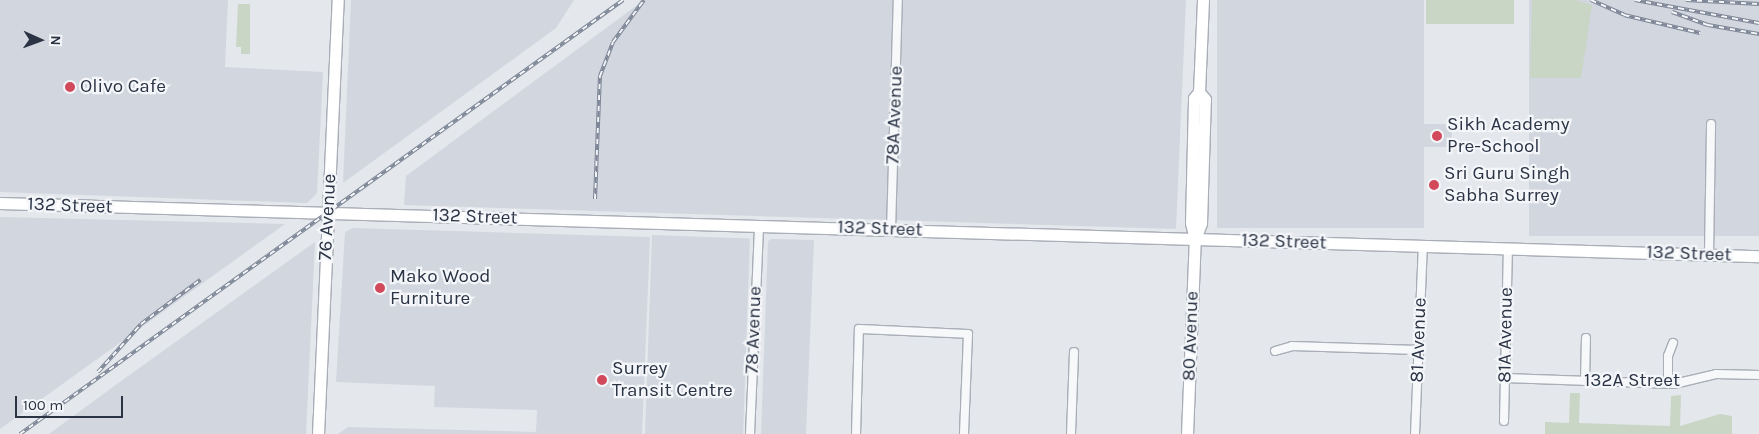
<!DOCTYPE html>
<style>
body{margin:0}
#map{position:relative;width:1759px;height:434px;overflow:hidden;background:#e4e7ec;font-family:Karla,sans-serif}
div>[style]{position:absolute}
.built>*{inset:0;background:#d2d6de;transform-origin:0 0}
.green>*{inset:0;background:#c9d6c5;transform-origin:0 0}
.roads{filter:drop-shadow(1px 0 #a9aeb7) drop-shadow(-1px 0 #a9aeb7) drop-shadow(0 1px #a9aeb7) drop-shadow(0 -1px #a9aeb7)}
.minor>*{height:8px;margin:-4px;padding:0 4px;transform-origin:4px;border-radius:4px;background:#f7f8fa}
.secondary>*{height:11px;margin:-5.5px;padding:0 5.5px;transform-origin:5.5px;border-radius:5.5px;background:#fff}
.rail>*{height:4px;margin-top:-2px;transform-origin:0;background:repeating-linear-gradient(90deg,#f4f6f9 0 5.5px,#7d8696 0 11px);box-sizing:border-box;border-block:1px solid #7d8696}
.dots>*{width:14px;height:14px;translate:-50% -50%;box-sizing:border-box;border:2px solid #f4f6f9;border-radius:50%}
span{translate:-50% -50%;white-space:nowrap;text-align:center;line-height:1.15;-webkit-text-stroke:4.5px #f4f6f9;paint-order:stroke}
.poi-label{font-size:19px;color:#2b3445}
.left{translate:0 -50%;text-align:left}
.street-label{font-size:19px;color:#2b3445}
.north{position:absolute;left:15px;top:15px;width:50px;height:50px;-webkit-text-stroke:4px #f4f6f9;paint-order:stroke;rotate:92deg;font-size:14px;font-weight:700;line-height:20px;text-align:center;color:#2b3445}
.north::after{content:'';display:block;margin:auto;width:18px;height:22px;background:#2b3445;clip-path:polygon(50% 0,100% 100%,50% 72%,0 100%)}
.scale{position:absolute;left:15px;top:396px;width:108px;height:22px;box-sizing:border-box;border:2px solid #2b3445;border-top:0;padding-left:6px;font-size:15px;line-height:18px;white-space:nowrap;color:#2b3445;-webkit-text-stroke:4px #f4f6f9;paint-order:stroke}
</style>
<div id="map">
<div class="built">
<i style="clip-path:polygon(0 0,228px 0,225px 67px,323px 72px,317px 193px,307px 203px,0 192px)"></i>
<i style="clip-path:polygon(351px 0,574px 0,556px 28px,343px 183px)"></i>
<i style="clip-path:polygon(644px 0,1186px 0,1176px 229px,404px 205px,406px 176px)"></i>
<i style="left:1217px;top:0;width:207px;height:228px"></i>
<i style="left:1529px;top:0;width:230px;height:236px"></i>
<i style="left:1423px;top:124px;width:29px;height:23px"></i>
<i style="clip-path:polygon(0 217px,285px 224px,0 429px)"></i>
<i style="clip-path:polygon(353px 228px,650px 237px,642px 434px,338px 434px,348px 427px,536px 432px,537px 410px,434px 407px,435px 386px,336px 382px,345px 232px)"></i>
<i style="left:652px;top:235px;width:98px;height:199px;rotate:2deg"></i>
<i style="clip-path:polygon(772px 239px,814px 240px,806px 434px,761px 434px,768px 241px)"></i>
<i style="clip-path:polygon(315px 242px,306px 434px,49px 434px,117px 384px)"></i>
</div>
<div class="green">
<i style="left:1426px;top:0;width:88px;height:24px"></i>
<i style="clip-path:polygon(1532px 0,1575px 0,1592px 5px,1581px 78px,1530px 78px)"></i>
<i style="clip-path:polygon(238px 4px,250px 4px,250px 54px,241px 54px,241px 47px,236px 47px)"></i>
<i style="clip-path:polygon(1570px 393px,1580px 393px,1579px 423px,1670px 426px,1671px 396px,1681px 395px,1680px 426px,1720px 414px,1732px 416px,1732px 434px,1545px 434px,1545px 422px,1569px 423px)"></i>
</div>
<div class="roads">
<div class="minor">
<i style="left:891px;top:230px;width:230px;rotate:-88.3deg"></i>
<i style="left:1709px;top:255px;width:131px;rotate:-89.1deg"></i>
<i style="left:1275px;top:351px;width:18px;rotate:-16deg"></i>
<i style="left:1292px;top:346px;width:126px;rotate:1.8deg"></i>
<i style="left:1505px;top:378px;width:169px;rotate:2deg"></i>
<i style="left:1674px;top:384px;width:43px;rotate:-13.4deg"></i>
<i style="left:1716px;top:374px;width:43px;rotate:1.3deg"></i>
<i style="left:1585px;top:381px;width:43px;rotate:-88.7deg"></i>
<i style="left:1668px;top:384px;width:28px;rotate:-90deg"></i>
<i style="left:1668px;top:356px;width:14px;rotate:-69deg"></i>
<i style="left:1504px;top:421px;width:172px;rotate:-88.7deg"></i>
<i style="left:750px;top:434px;width:208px;rotate:-87.5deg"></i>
<i style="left:856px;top:434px;width:105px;rotate:-88.4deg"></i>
<i style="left:859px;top:329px;width:109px;rotate:2.6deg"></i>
<i style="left:968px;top:334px;width:100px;rotate:92.3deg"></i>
<i style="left:1071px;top:434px;width:82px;rotate:-87.9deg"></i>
<i style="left:1415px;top:434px;width:188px;rotate:-87.6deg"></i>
</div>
<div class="secondary">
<i style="left:0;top:203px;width:1760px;rotate:1.73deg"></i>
<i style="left:1195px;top:239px;width:17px;rotate:-69deg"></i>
<i style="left:1201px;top:223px;width:124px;rotate:-88.2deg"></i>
<i style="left:1205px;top:99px;width:9px;rotate:-131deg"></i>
<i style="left:318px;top:434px;width:434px;rotate:-87.4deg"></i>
<i style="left:1187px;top:434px;width:195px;rotate:-87.7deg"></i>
<i style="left:1195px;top:239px;width:16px;rotate:-104deg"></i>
<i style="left:1191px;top:223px;width:125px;rotate:-88.6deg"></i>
<i style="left:1194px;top:98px;width:8px;rotate:-50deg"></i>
<i style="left:1199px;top:92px;width:92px;rotate:-87.5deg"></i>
</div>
</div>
<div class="rail">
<i style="left:1591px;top:0;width:36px;rotate:24deg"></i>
<i style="left:1624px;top:15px;width:78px;rotate:13.3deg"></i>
<i style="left:1635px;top:0;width:126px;rotate:10.5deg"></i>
<i style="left:1686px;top:0;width:73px;rotate:3.1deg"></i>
<i style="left:1672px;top:12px;width:38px;rotate:20deg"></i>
<i style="left:1708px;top:25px;width:52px;rotate:10deg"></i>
<i style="left:595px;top:199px;width:123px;rotate:-87.7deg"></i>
<i style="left:600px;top:76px;width:36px;rotate:-69deg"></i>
<i style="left:613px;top:42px;width:52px;rotate:-53.6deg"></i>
<i style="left:98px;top:372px;width:64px;rotate:-48.1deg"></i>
<i style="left:141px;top:324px;width:74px;rotate:-36.7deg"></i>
<i style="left:20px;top:434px;width:743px;rotate:-35.74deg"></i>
</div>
<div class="dots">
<i style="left:70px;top:87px;background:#d1495b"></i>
<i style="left:1437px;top:136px;background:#d1495b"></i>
<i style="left:1434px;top:185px;background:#d1495b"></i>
<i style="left:380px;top:288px;background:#d1495b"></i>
<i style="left:602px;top:380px;background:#d1495b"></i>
</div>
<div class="poi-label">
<span class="left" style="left:80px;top:87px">Olivo Cafe</span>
<span class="left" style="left:1447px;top:136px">Sikh Academy<br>Pre-School</span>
<span class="left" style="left:1444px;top:185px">Sri Guru Singh<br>Sabha Surrey</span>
<span class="left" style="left:390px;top:288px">Mako Wood<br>Furniture</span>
<span class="left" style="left:612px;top:380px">Surrey<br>Transit Centre</span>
</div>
<div class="street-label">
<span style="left:895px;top:115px;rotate:-88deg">78A Avenue</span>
<span style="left:70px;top:206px;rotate:2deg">132 Street</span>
<span style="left:328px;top:217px;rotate:-87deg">76 Avenue</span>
<span style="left:475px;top:217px;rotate:2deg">132 Street</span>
<span style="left:880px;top:229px;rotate:2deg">132 Street</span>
<span style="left:1284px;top:242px;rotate:2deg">132 Street</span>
<span style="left:1689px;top:254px;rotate:2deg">132 Street</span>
<span style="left:754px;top:330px;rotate:-88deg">78 Avenue</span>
<span style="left:1506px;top:335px;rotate:-89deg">81A Avenue</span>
<span style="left:1191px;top:336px;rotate:-88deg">80 Avenue</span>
<span style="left:1419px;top:340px;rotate:-88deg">81 Avenue</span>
<span style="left:1632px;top:381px">132A Street</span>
</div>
<div class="north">N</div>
<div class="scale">100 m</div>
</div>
